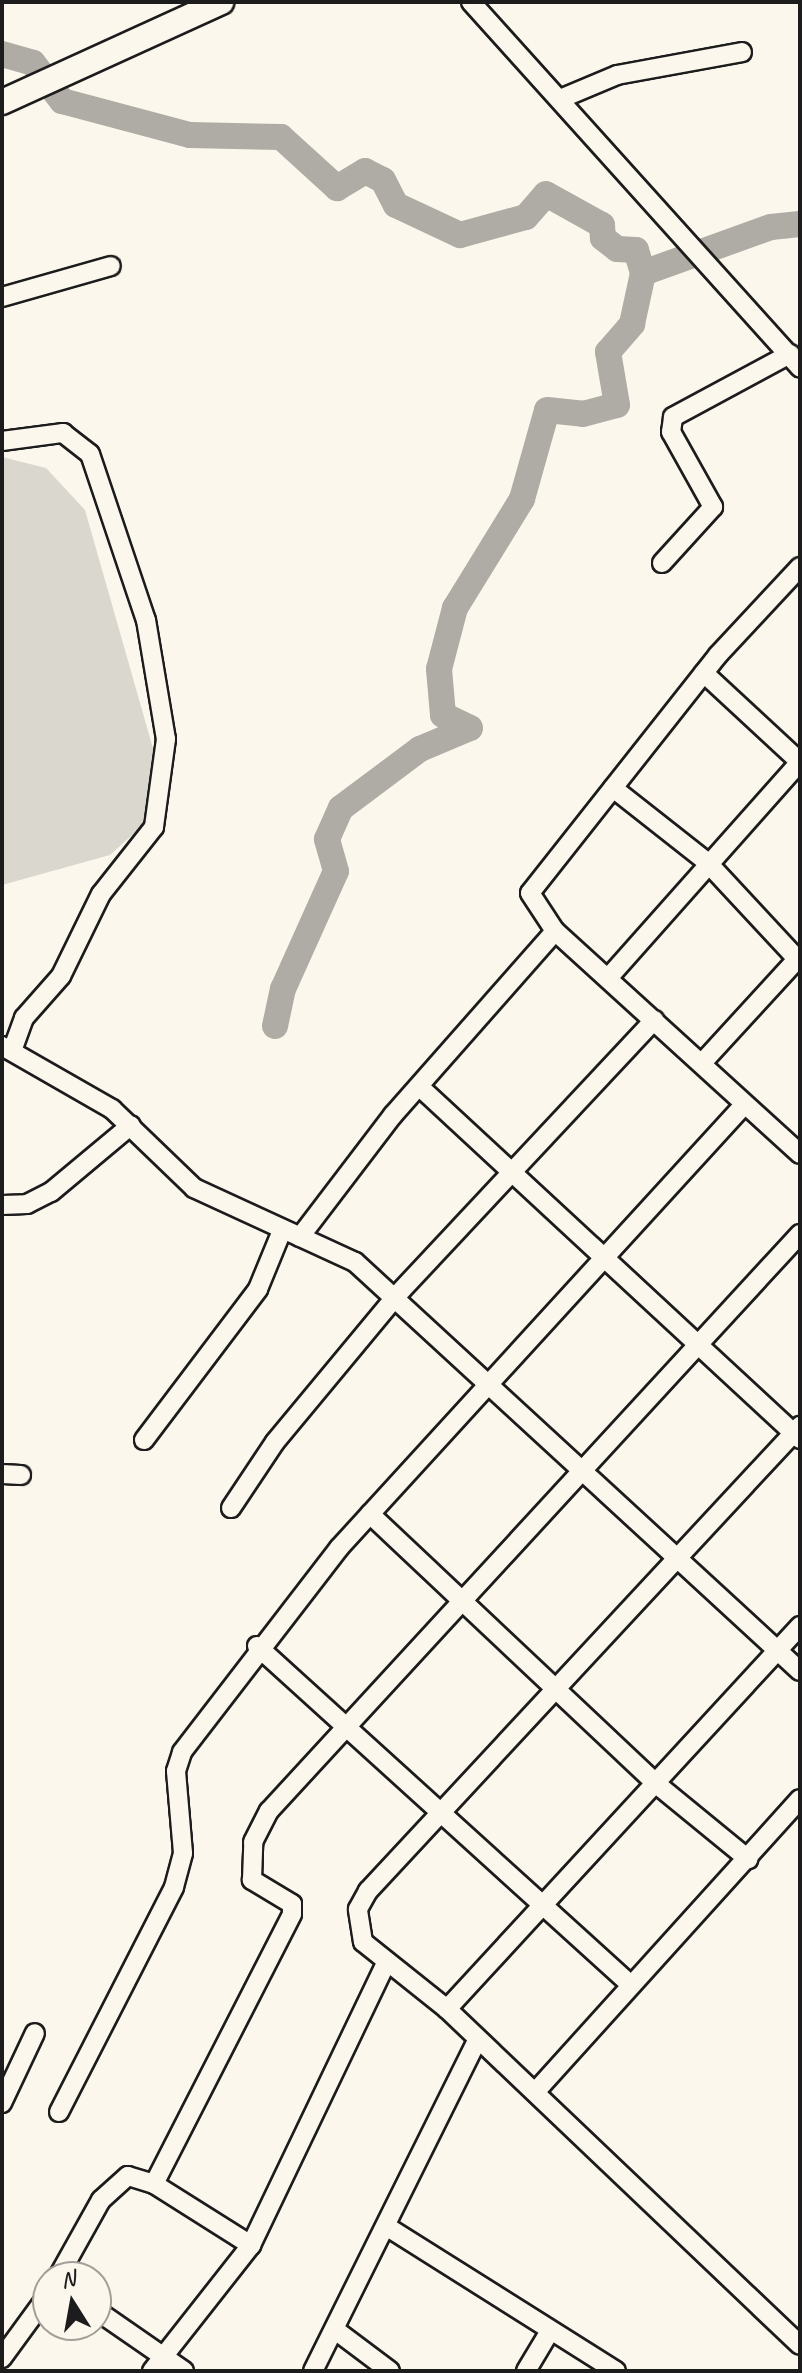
<!DOCTYPE html>
<style>
body{margin:0}
#map{position:relative;width:802px;height:2373px;overflow:hidden;background:#fbf7ec;font-family:Caveat,sans-serif}
div>[style]{position:absolute}
.green>*{inset:0;background:#dad7ce}
.river>*{height:26px;margin:-13px;padding:0 13px;transform-origin:13px;border-radius:13px;background:#afaca5}
.roads{filter:drop-shadow(2px 0 #1c1c1c) drop-shadow(-2px 0 #1c1c1c) drop-shadow(0 2px #1c1c1c) drop-shadow(0 -2px #1c1c1c)}
.street>*{height:18px;margin:-9px;padding:0 9px;transform-origin:9px;border-radius:9px;background:#fbf7ec}
.secondary>*{height:24px;margin:-12px;padding:0 12px;transform-origin:12px;border-radius:12px;background:#fbf7ec}
span{translate:-50% -50%;white-space:nowrap;text-align:center;line-height:1.15;-webkit-text-stroke:8px #fbf7ec;paint-order:stroke}
.frame{position:absolute;inset:0;border:4px solid #1c1c1c;pointer-events:none}
.north{position:absolute;left:32px;top:2261px;width:80px;height:80px;box-sizing:border-box;background:#fbf7ec;border:2px solid #a29f99;border-radius:50%;rotate:349deg;font-size:22px;font-weight:700;line-height:32px;text-align:center;color:#1c1c1c}
.north::after{content:'';display:block;margin:auto;width:28px;height:36px;background:#1c1c1c;clip-path:polygon(50% 0,100% 100%,50% 72%,0 100%)}
</style>
<div id="map">
<div class="green">
<i style="clip-path:polygon(2px 457px,46px 468px,85px 510px,158px 766px,142px 826px,110px 855px,2px 885px)"></i>
</div>
<div class="river">
<i style="left:2px;top:54px;width:32px;rotate:16deg"></i>
<i style="left:33px;top:63px;width:48px;rotate:52.7deg"></i>
<i style="left:62px;top:101px;width:132px;rotate:14.9deg"></i>
<i style="left:190px;top:135px;width:91px;rotate:1.3deg"></i>
<i style="left:281px;top:137px;width:76px;rotate:42.3deg"></i>
<i style="left:337px;top:188px;width:33px;rotate:-31deg"></i>
<i style="left:365px;top:171px;width:20px;rotate:27deg"></i>
<i style="left:383px;top:180px;width:28px;rotate:63deg"></i>
<i style="left:396px;top:205px;width:71px;rotate:25.1deg"></i>
<i style="left:460px;top:235px;width:68px;rotate:-15.3deg"></i>
<i style="left:526px;top:217px;width:30px;rotate:-49deg"></i>
<i style="left:546px;top:194px;width:64px;rotate:29deg"></i>
<i style="left:602px;top:225px;width:13px;rotate:86deg"></i>
<i style="left:603px;top:238px;width:18px;rotate:38deg"></i>
<i style="left:617px;top:249px;width:19px;rotate:3deg"></i>
<i style="left:636px;top:250px;width:24px;rotate:73deg"></i>
<i style="left:275px;top:1026px;width:38px;rotate:-78deg"></i>
<i style="left:283px;top:989px;width:129px;rotate:-65.8deg"></i>
<i style="left:336px;top:871px;width:33px;rotate:-106deg"></i>
<i style="left:327px;top:839px;width:34px;rotate:-66deg"></i>
<i style="left:341px;top:808px;width:99px;rotate:-36.8deg"></i>
<i style="left:420px;top:749px;width:54px;rotate:-22.8deg"></i>
<i style="left:470px;top:728px;width:30px;rotate:-154deg"></i>
<i style="left:443px;top:715px;width:46px;rotate:-95deg"></i>
<i style="left:439px;top:669px;width:63px;rotate:-75.3deg"></i>
<i style="left:455px;top:608px;width:128px;rotate:-58.4deg"></i>
<i style="left:522px;top:499px;width:92px;rotate:-74.3deg"></i>
<i style="left:547px;top:410px;width:36px;rotate:6deg"></i>
<i style="left:583px;top:414px;width:35px;rotate:-15deg"></i>
<i style="left:617px;top:405px;width:54px;rotate:-99.6deg"></i>
<i style="left:608px;top:352px;width:37px;rotate:-49deg"></i>
<i style="left:632px;top:324px;width:52px;rotate:-77.8deg"></i>
<i style="left:643px;top:273px;width:136px;rotate:-19.8deg"></i>
<i style="left:771px;top:227px;width:29px;rotate:-6deg"></i>
</div>
<div class="roads">
<div class="street">
<i style="left:471px;top:2px;width:492px;rotate:48deg"></i>
<i style="left:560px;top:99px;width:62px;rotate:-22.8deg"></i>
<i style="left:617px;top:75px;width:127px;rotate:-10.4deg"></i>
<i style="left:2px;top:297px;width:113px;rotate:-15.9deg"></i>
<i style="left:2px;top:441px;width:62px;rotate:-7.5deg"></i>
<i style="left:63px;top:433px;width:34px;rotate:38deg"></i>
<i style="left:90px;top:454px;width:175px;rotate:71.4deg"></i>
<i style="left:146px;top:620px;width:121px;rotate:80.5deg"></i>
<i style="left:166px;top:739px;width:89px;rotate:97.8deg"></i>
<i style="left:154px;top:827px;width:85px;rotate:128.3deg"></i>
<i style="left:101px;top:894px;width:91px;rotate:116deg"></i>
<i style="left:61px;top:976px;width:56px;rotate:131.4deg"></i>
<i style="left:24px;top:1018px;width:35px;rotate:110deg"></i>
<i style="left:662px;top:563px;width:76px;rotate:-47.7deg"></i>
<i style="left:713px;top:507px;width:86px;rotate:-119.2deg"></i>
<i style="left:671px;top:432px;width:15px;rotate:-82deg"></i>
<i style="left:673px;top:417px;width:133px;rotate:-28.3deg"></i>
<i style="left:800px;top:567px;width:120px;rotate:133deg"></i>
<i style="left:718px;top:655px;width:303px;rotate:128.3deg"></i>
<i style="left:530px;top:893px;width:45px;rotate:56.7deg"></i>
<i style="left:555px;top:931px;width:331px;rotate:42.3deg"></i>
<i style="left:613px;top:788px;width:120px;rotate:38.2deg"></i>
<i style="left:707px;top:862px;width:137px;rotate:47.1deg"></i>
<i style="left:609px;top:977px;width:288px;rotate:-48.4deg"></i>
<i style="left:800px;top:762px;width:131px;rotate:-137.2deg"></i>
<i style="left:2px;top:1046px;width:127px;rotate:29.8deg"></i>
<i style="left:112px;top:1109px;width:114px;rotate:43.9deg"></i>
<i style="left:194px;top:1188px;width:177px;rotate:24.7deg"></i>
<i style="left:355px;top:1262px;width:604px;rotate:42.59deg"></i>
<i style="left:702px;top:1063px;width:145px;rotate:-47.5deg"></i>
<i style="left:422px;top:1089px;width:515px;rotate:42.8deg"></i>
<i style="left:2px;top:1205px;width:25px;rotate:-2deg"></i>
<i style="left:27px;top:1204px;width:27px;rotate:-27deg"></i>
<i style="left:51px;top:1192px;width:104px;rotate:-39.9deg"></i>
<i style="left:300px;top:1237px;width:153px;rotate:-52.7deg"></i>
<i style="left:393px;top:1115px;width:245px;rotate:-48.6deg"></i>
<i style="left:144px;top:1440px;width:189px;rotate:-52.9deg"></i>
<i style="left:258px;top:1289px;width:61px;rotate:-67.7deg"></i>
<i style="left:2px;top:1474px;width:19px;rotate:3deg"></i>
<i style="left:231px;top:1508px;width:79px;rotate:-56.3deg"></i>
<i style="left:275px;top:1442px;width:190px;rotate:-50.3deg"></i>
<i style="left:396px;top:1296px;width:378px;rotate:-46.9deg"></i>
<i style="left:370px;top:1514px;width:390px;rotate:43.3deg"></i>
<i style="left:654px;top:1782px;width:122px;rotate:39.3deg"></i>
<i style="left:800px;top:1626px;width:521px;rotate:132.67deg"></i>
<i style="left:447px;top:2009px;width:487px;rotate:43.6deg"></i>
<i style="left:257px;top:1646px;width:500px;rotate:42.2deg"></i>
<i style="left:447px;top:2009px;width:107px;rotate:-141.4deg"></i>
<i style="left:363px;top:1942px;width:33px;rotate:-99deg"></i>
<i style="left:358px;top:1909px;width:21px;rotate:-61deg"></i>
<i style="left:368px;top:1891px;width:635px;rotate:-47.11deg"></i>
<i style="left:537px;top:2090px;width:392px;rotate:-47.9deg"></i>
<i style="left:2px;top:2103px;width:77px;rotate:-64.8deg"></i>
<i style="left:59px;top:2112px;width:253px;rotate:-62.9deg"></i>
<i style="left:174px;top:1887px;width:35px;rotate:-75deg"></i>
<i style="left:183px;top:1853px;width:82px;rotate:-94.9deg"></i>
<i style="left:176px;top:1771px;width:20px;rotate:-72deg"></i>
<i style="left:182px;top:1752px;width:257px;rotate:-52.4deg"></i>
<i style="left:339px;top:1548px;width:600px;rotate:-47.57deg"></i>
<i style="left:154px;top:2184px;width:303px;rotate:-62.9deg"></i>
<i style="left:292px;top:1914px;width:10px;rotate:-90deg"></i>
<i style="left:292px;top:1904px;width:47px;rotate:-149deg"></i>
<i style="left:252px;top:1880px;width:38px;rotate:-88deg"></i>
<i style="left:253px;top:1842px;width:35px;rotate:-63deg"></i>
<i style="left:269px;top:1811px;width:784px;rotate:-47.38deg"></i>
<i style="left:389px;top:2228px;width:268px;rotate:32.2deg"></i>
<i style="left:58px;top:2277px;width:88px;rotate:-60.8deg"></i>
<i style="left:101px;top:2200px;width:36px;rotate:-42deg"></i>
<i style="left:128px;top:2176px;width:27px;rotate:17deg"></i>
<i style="left:154px;top:2184px;width:115px;rotate:32.2deg"></i>
<i style="left:96px;top:2310px;width:107px;rotate:34.7deg"></i>
<i style="left:338px;top:2332px;width:65px;rotate:36.9deg"></i>
<i style="left:2px;top:2358px;width:78px;rotate:-53.9deg"></i>
<i style="left:152px;top:2371px;width:160px;rotate:-51.8deg"></i>
<i style="left:251px;top:2245px;width:313px;rotate:-64.4deg"></i>
<i style="left:313px;top:2371px;width:369px;rotate:-63.6deg"></i>
<i style="left:526px;top:2371px;width:47px;rotate:-59deg"></i>
</div>
<div class="secondary">
<i style="left:2px;top:102px;width:241px;rotate:-24.5deg"></i>
</div>
</div>
<div class="frame"></div>
<div class="north">N</div>
</div>
